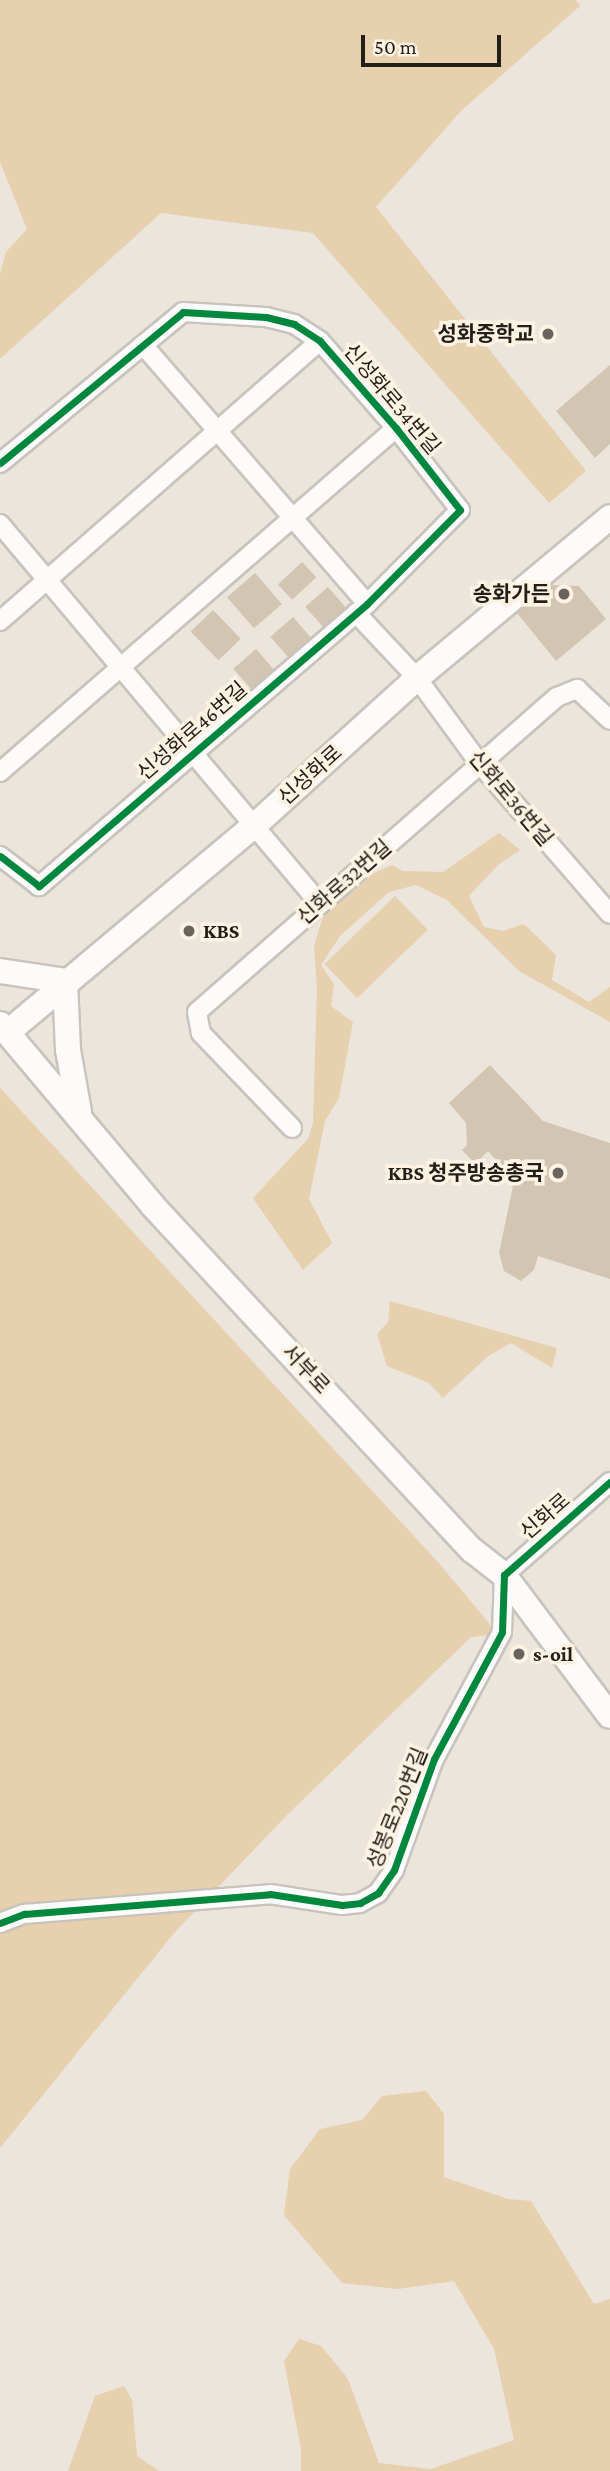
<!DOCTYPE html>
<meta charset="utf-8">
<style>
body{margin:0}
#map{position:relative;width:610px;height:2471px;overflow:hidden;background:#ebe5dc;font-family:"Crimson Pro","Noto Sans KR",serif}
div>[style]{position:absolute}
.green>*{inset:0;background:#e6d0ae;transform-origin:0 0}
.building>*{inset:0;background:#d2c6b3;transform-origin:0 0}
.roads{filter:drop-shadow(2px 0 #c8c3bc) drop-shadow(-2px 0 #c8c3bc) drop-shadow(0 2px #c8c3bc) drop-shadow(0 -2px #c8c3bc)}
.street>*{height:18px;margin:-9px;padding:0 9px;transform-origin:9px;border-radius:9px;background:#fcfbfa}
.secondary>*{height:24px;margin:-12px;padding:0 12px;transform-origin:12px;border-radius:12px;background:#fcfbfa}
.cycleway>*{height:7px;margin:-3.5px;padding:0 3.5px;transform-origin:3.5px;border-radius:3.5px;background:#00873e}
.dots>*{width:19px;height:19px;translate:-50% -50%;box-sizing:border-box;border:4px solid #fef3e3;border-radius:50%}
span{translate:-50% -50%;white-space:nowrap;text-align:center;line-height:1.15;-webkit-text-stroke:7px #fef3e3;paint-order:stroke}
.poi-label{font-size:21px;color:#221e18;font-weight:700}
.right{translate:-100% -50%;text-align:right}
.left{translate:0 -50%;text-align:left}
.street-label{font-size:21px;color:#221e18}
.scale{position:absolute;left:361px;top:35px;width:140px;height:32px;box-sizing:border-box;border:4px solid #221e18;border-top:0;padding-left:9px;font-size:21px;line-height:24px;white-space:nowrap;color:#221e18;-webkit-text-stroke:5px #fef3e3;paint-order:stroke}
</style>
<div id="map">
<div class="green">
<i style="clip-path:polygon(0 0,576px 0,580px 6px,462px 110px,376px 207px,586px 471px,549px 503px,313px 233px,161px 213px,0 359px,0 274px,6px 252px,27px 229px,0 162px)"></i>
<i style="clip-path:polygon(499px 833px,520px 850px,498px 865px,469px 896px,484px 927px,503px 931px,524px 924px,556px 955px,552px 980px,589px 1002px,610px 987px,610px 1022px,519px 971px,447px 900px,416px 885px,389px 892px,340px 936px,321px 965px,334px 984px,331px 1006px,353px 1022px,339px 1098px,325px 1121px,309px 1199px,332px 1243px,303px 1270px,253px 1198px,308px 1139px,313px 1123px,317px 988px,314px 946px,324px 913px,372px 874px,392px 865px,403px 871px,443px 872px)"></i>
<i style="left:395px;top:896px;width:47px;height:98px;rotate:46deg"></i>
<i style="clip-path:polygon(0 1088px,437px 1561px,498px 1634px,471px 1637px,289px 1813px,175px 1932px,0 2148px)"></i>
<i style="clip-path:polygon(390px 1301px,557px 1348px,552px 1368px,511px 1343px,488px 1356px,443px 1398px,429px 1383px,387px 1366px,377px 1334px,388px 1322px)"></i>
<i style="clip-path:polygon(426px 2091px,444px 2114px,444px 2177px,508px 2199px,531px 2201px,594px 2304px,610px 2299px,610px 2471px,301px 2471px,301px 2449px,284px 2361px,299px 2339px,321px 2346px,348px 2379px,379px 2463px,431px 2469px,514px 2440px,494px 2349px,454px 2281px,398px 2289px,342px 2283px,284px 2215px,290px 2169px,320px 2129px,362px 2120px,382px 2096px)"></i>
<i style="clip-path:polygon(124px 2386px,132px 2400px,137px 2456px,159px 2471px,68px 2471px,95px 2396px)"></i>
</div>
<div class="building">
<i style="clip-path:polygon(610px 365px,610px 444px,595px 458px,556px 411px)"></i>
<i style="left:302px;top:562px;width:21px;height:33px;rotate:47deg"></i>
<i style="left:255px;top:573px;width:41px;height:37px;rotate:49deg"></i>
<i style="clip-path:polygon(551px 585px,579px 586px,606px 619px,556px 661px,517px 613px)"></i>
<i style="left:328px;top:587px;width:30px;height:30px;rotate:49deg"></i>
<i style="left:213px;top:610px;width:40px;height:31px;rotate:46deg"></i>
<i style="left:293px;top:617px;width:29px;height:30px;rotate:49deg"></i>
<i style="left:256px;top:649px;width:28px;height:30px;rotate:49deg"></i>
<i style="clip-path:polygon(490px 1065px,543px 1121px,610px 1143px,610px 1279px,538px 1256px,534px 1270px,521px 1281px,504px 1271px,499px 1253px,514px 1181px,488px 1151px,475px 1164px,462px 1150px,467px 1145px,466px 1123px,449px 1103px)"></i>
</div>
<div class="roads">
<div class="street">
<i style="left:143px;top:345px;width:342px;rotate:49.1deg"></i>
<i style="left:0;top:463px;width:237px;rotate:-39.5deg"></i>
<i style="left:183px;top:312px;width:83px;rotate:3.4deg"></i>
<i style="left:266px;top:317px;width:29px;rotate:14deg"></i>
<i style="left:294px;top:324px;width:31px;rotate:33deg"></i>
<i style="left:320px;top:341px;width:116px;rotate:48.9deg"></i>
<i style="left:396px;top:428px;width:104px;rotate:52deg"></i>
<i style="left:460px;top:510px;width:132px;rotate:134.7deg"></i>
<i style="left:367px;top:604px;width:433px;rotate:139.3deg"></i>
<i style="left:39px;top:886px;width:49px;rotate:-142.4deg"></i>
<i style="left:0;top:524px;width:495px;rotate:49.9deg"></i>
<i style="left:356px;top:613px;width:89px;rotate:46.8deg"></i>
<i style="left:417px;top:678px;width:107px;rotate:53.8deg"></i>
<i style="left:480px;top:764px;width:198px;rotate:49.1deg"></i>
<i style="left:0;top:621px;width:425px;rotate:-41.2deg"></i>
<i style="left:0;top:772px;width:525px;rotate:-40.98deg"></i>
<i style="left:292px;top:1128px;width:132px;rotate:-133.8deg"></i>
<i style="left:201px;top:1033px;width:21px;rotate:-101deg"></i>
<i style="left:197px;top:1012px;width:478px;rotate:-41.2deg"></i>
<i style="left:557px;top:697px;width:22px;rotate:-22deg"></i>
<i style="left:577px;top:689px;width:45px;rotate:43.2deg"></i>
<i style="left:0;top:1923px;width:26px;rotate:-21deg"></i>
<i style="left:24px;top:1914px;width:247px;rotate:-4.6deg"></i>
<i style="left:270px;top:1894px;width:73px;rotate:8.7deg"></i>
<i style="left:342px;top:1905px;width:18px;rotate:-6deg"></i>
<i style="left:360px;top:1903px;width:21px;rotate:-29deg"></i>
<i style="left:378px;top:1893px;width:28px;rotate:-55deg"></i>
<i style="left:394px;top:1870px;width:118px;rotate:-70.2deg"></i>
<i style="left:434px;top:1759px;width:144px;rotate:-61.8deg"></i>
<i style="left:502px;top:1632px;width:57px;rotate:-88deg"></i>
<i style="left:504px;top:1575px;width:141px;rotate:-41.3deg"></i>
</div>
<div class="secondary">
<i style="left:0;top:971px;width:66px;rotate:8.7deg"></i>
<i style="left:65px;top:981px;width:69px;rotate:87.5deg"></i>
<i style="left:68px;top:1050px;width:63px;rotate:79.9deg"></i>
<i style="left:0;top:1024px;width:238px;rotate:49.9deg"></i>
<i style="left:153px;top:1206px;width:469px;rotate:47.2deg"></i>
<i style="left:472px;top:1550px;width:41px;rotate:38deg"></i>
<i style="left:504px;top:1575px;width:176px;rotate:53.1deg"></i>
<i style="left:8px;top:1032px;width:322px;rotate:-40deg"></i>
<i style="left:255px;top:825px;width:219px;rotate:-42.2deg"></i>
<i style="left:417px;top:678px;width:251px;rotate:-39.8deg"></i>
</div>
</div>
<div class="cycleway">
<i style="left:0;top:463px;width:237px;rotate:-39.5deg"></i>
<i style="left:183px;top:312px;width:83px;rotate:3.4deg"></i>
<i style="left:266px;top:317px;width:29px;rotate:14deg"></i>
<i style="left:294px;top:324px;width:31px;rotate:33deg"></i>
<i style="left:320px;top:341px;width:116px;rotate:48.9deg"></i>
<i style="left:396px;top:428px;width:104px;rotate:52deg"></i>
<i style="left:460px;top:510px;width:132px;rotate:134.7deg"></i>
<i style="left:367px;top:604px;width:433px;rotate:139.3deg"></i>
<i style="left:39px;top:886px;width:49px;rotate:-142.4deg"></i>
<i style="left:0;top:1923px;width:26px;rotate:-21deg"></i>
<i style="left:24px;top:1914px;width:247px;rotate:-4.6deg"></i>
<i style="left:270px;top:1894px;width:73px;rotate:8.7deg"></i>
<i style="left:342px;top:1905px;width:18px;rotate:-6deg"></i>
<i style="left:360px;top:1903px;width:21px;rotate:-29deg"></i>
<i style="left:378px;top:1893px;width:28px;rotate:-55deg"></i>
<i style="left:394px;top:1870px;width:118px;rotate:-70.2deg"></i>
<i style="left:434px;top:1759px;width:144px;rotate:-61.8deg"></i>
<i style="left:502px;top:1632px;width:57px;rotate:-88deg"></i>
<i style="left:504px;top:1575px;width:141px;rotate:-41.3deg"></i>
</div>
<div class="dots">
<i style="left:548px;top:334px;background:#68645d"></i>
<i style="left:564px;top:594px;background:#68645d"></i>
<i style="left:189px;top:931px;background:#68645d"></i>
<i style="left:558px;top:1173px;background:#68645d"></i>
<i style="left:519px;top:1654px;background:#68645d"></i>
</div>
<div class="poi-label">
<span class="right" style="left:534px;top:334px">성화중학교</span>
<span class="right" style="left:550px;top:594px">송화가든</span>
<span class="left" style="left:203px;top:931px">KBS</span>
<span class="right" style="left:544px;top:1173px">KBS 청주방송총국</span>
<span class="left" style="left:533px;top:1654px">s-oil</span>
</div>
<div class="street-label">
<span style="left:392px;top:399px;rotate:50deg">신성화로34번길</span>
<span style="left:192px;top:731px;rotate:-41deg">신성화로46번길</span>
<span style="left:310px;top:775px;rotate:-42deg">신성화로</span>
<span style="left:511px;top:798px;rotate:50deg">신화로36번길</span>
<span style="left:344px;top:882px;rotate:-41deg">신화로32번길</span>
<span style="left:306px;top:1369px;rotate:47deg">서부로</span>
<span style="left:545px;top:1516px;rotate:-41deg">신화로</span>
<span style="left:397px;top:1808px;rotate:-68deg">성봉로220번길</span>
</div>
<div class="scale">50 m</div>
</div>
